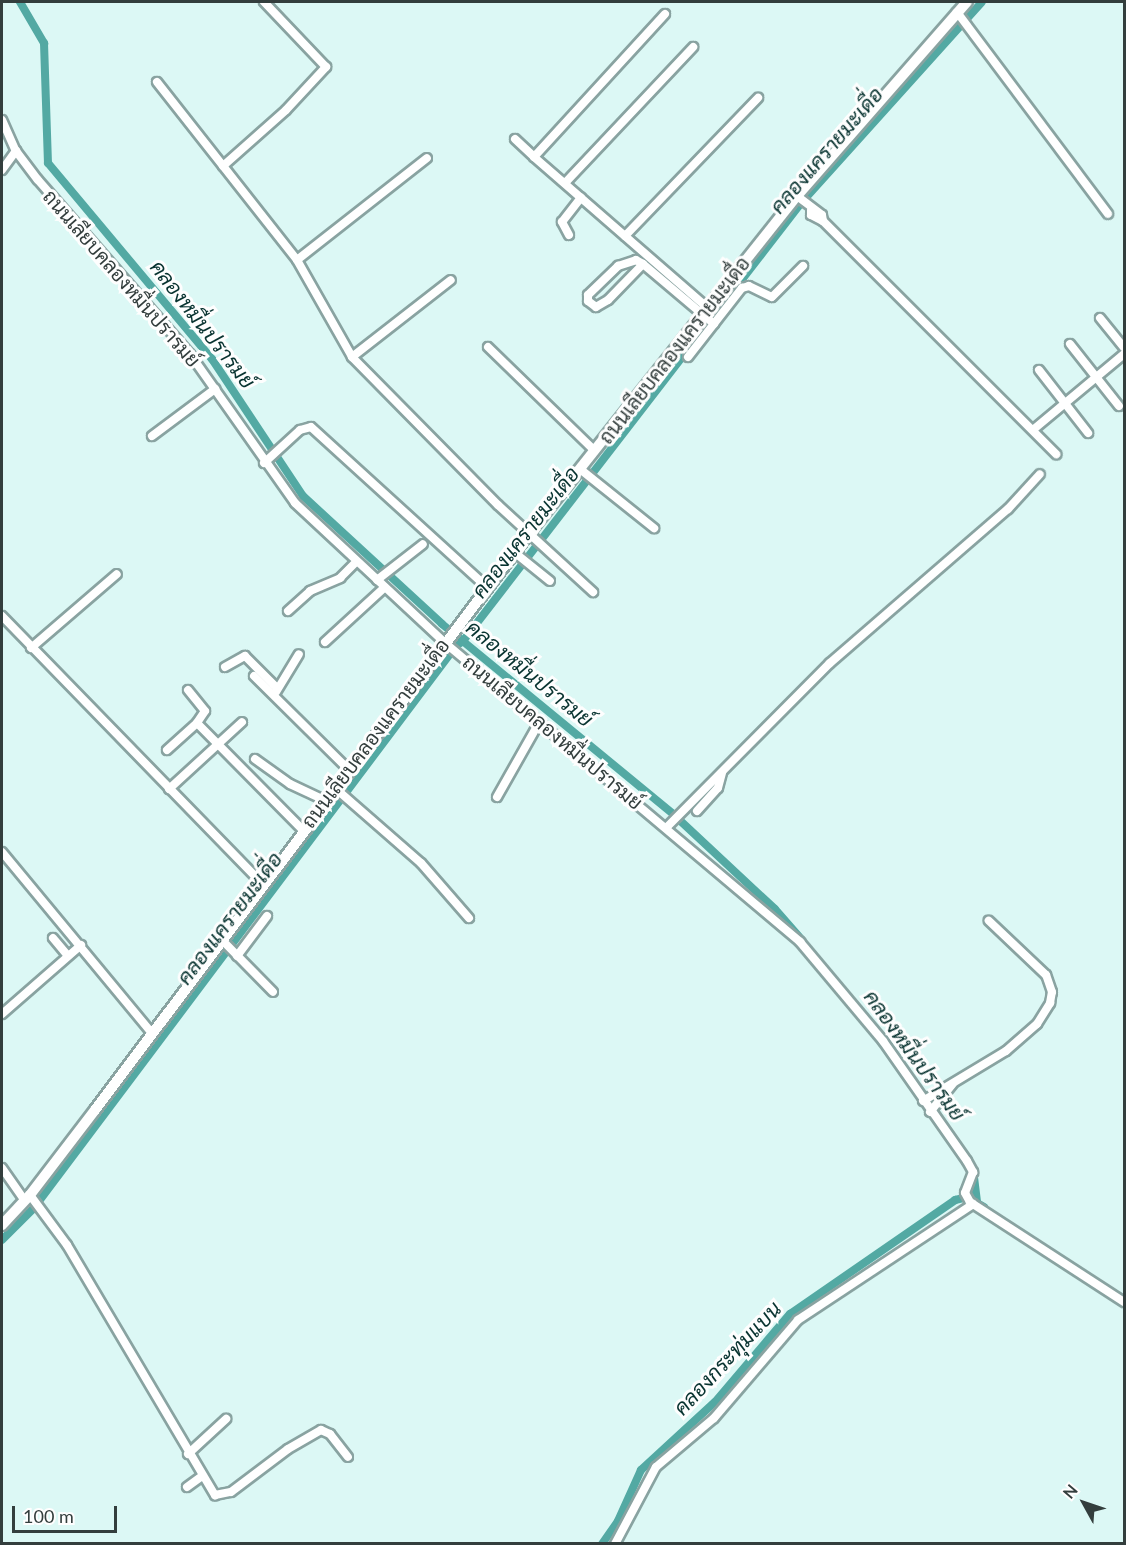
<!DOCTYPE html>
<meta charset="utf-8">
<style>
body{margin:0}
#map{position:relative;width:1126px;height:1545px;overflow:hidden;background:#dcf8f5;font-family:Lato,Sarabun,sans-serif}
div>[style]{position:absolute}
.canal>*{height:8px;margin:-4px;padding:0 4px;transform-origin:4px;border-radius:4px;background:#53a9a3}
.roads{filter:drop-shadow(2px 0 #89a3a1) drop-shadow(-2px 0 #89a3a1) drop-shadow(0 2px #89a3a1) drop-shadow(0 -2px #89a3a1)}
.street>*{height:8px;margin:-4px;padding:0 4px;transform-origin:4px;border-radius:4px;background:#fff}
.secondary>*{height:10px;margin:-5px;padding:0 5px;transform-origin:5px;border-radius:5px;background:#fff}
span{translate:-50% -50%;white-space:nowrap;text-align:center;line-height:1.15;-webkit-text-stroke:6px #fefefe;paint-order:stroke}
.street-label{font-size:20px;color:#333e3d}
.water-label{font-size:21px;color:#083330;font-style:italic}
.frame{position:absolute;inset:0;border:3px solid #333e3d;pointer-events:none}
.north{position:absolute;left:1054px;top:1473px;width:60px;height:60px;-webkit-text-stroke:4px #fefefe;paint-order:stroke;rotate:310deg;font-size:16px;font-weight:700;line-height:24px;text-align:center;color:#333e3d}
.north::after{content:'';display:block;margin:auto;width:21px;height:27px;background:#333e3d;clip-path:polygon(50% 0,100% 100%,50% 72%,0 100%)}
.scale{position:absolute;left:12px;top:1506px;width:105px;height:27px;box-sizing:border-box;border:3px solid #333e3d;border-top:0;padding-left:8px;font-size:18px;line-height:21px;white-space:nowrap;color:#333e3d;-webkit-text-stroke:4px #fefefe;paint-order:stroke}
</style>
<div id="map">
<div class="canal">
<i style="left:20px;top:2px;width:48px;rotate:59.7deg"></i>
<i style="left:44px;top:43px;width:120px;rotate:88.1deg"></i>
<i style="left:48px;top:163px;width:256px;rotate:50.1deg"></i>
<i style="left:212px;top:359px;width:164px;rotate:56.4deg"></i>
<i style="left:303px;top:496px;width:189px;rotate:42.6deg"></i>
<i style="left:442px;top:624px;width:299px;rotate:39.4deg"></i>
<i style="left:673px;top:814px;width:139px;rotate:43deg"></i>
<i style="left:775px;top:909px;width:40px;rotate:49deg"></i>
<i style="left:973px;top:1169px;width:34px;rotate:83deg"></i>
<i style="left:977px;top:1203px;width:8px;rotate:30deg"></i>
<i style="left:2px;top:1240px;width:44px;rotate:-45deg"></i>
<i style="left:33px;top:1209px;width:704px;rotate:-53.08deg"></i>
<i style="left:456px;top:646px;width:9px;rotate:-36deg"></i>
<i style="left:463px;top:641px;width:553px;rotate:-52.34deg"></i>
<i style="left:801px;top:203px;width:270px;rotate:-48deg"></i>
<i style="left:602px;top:1544px;width:28px;rotate:-55deg"></i>
<i style="left:618px;top:1521px;width:56px;rotate:-65.7deg"></i>
<i style="left:641px;top:1470px;width:100px;rotate:-42.6deg"></i>
<i style="left:715px;top:1402px;width:116px;rotate:-49.6deg"></i>
<i style="left:790px;top:1314px;width:201px;rotate:-34.6deg"></i>
<i style="left:955px;top:1200px;width:17px;rotate:-13deg"></i>
</div>
<div class="roads">
<div class="street">
<i style="left:957px;top:12px;width:252px;rotate:53.2deg"></i>
<i style="left:665px;top:14px;width:194px;rotate:132.5deg"></i>
<i style="left:534px;top:157px;width:230px;rotate:41deg"></i>
<i style="left:157px;top:82px;width:226px;rotate:51.8deg"></i>
<i style="left:297px;top:260px;width:112px;rotate:60.4deg"></i>
<i style="left:352px;top:357px;width:208px;rotate:45.4deg"></i>
<i style="left:498px;top:505px;width:129px;rotate:42.5deg"></i>
<i style="left:2px;top:120px;width:34px;rotate:66deg"></i>
<i style="left:16px;top:151px;width:36px;rotate:53deg"></i>
<i style="left:38px;top:180px;width:231px;rotate:48.9deg"></i>
<i style="left:190px;top:354px;width:182px;rotate:54.8deg"></i>
<i style="left:295px;top:503px;width:204px;rotate:43deg"></i>
<i style="left:444px;top:642px;width:466px;rotate:40.1deg"></i>
<i style="left:800px;top:942px;width:129px;rotate:50deg"></i>
<i style="left:883px;top:1041px;width:146px;rotate:55deg"></i>
<i style="left:967px;top:1161px;width:13px;rotate:61deg"></i>
<i style="left:973px;top:1172px;width:22px;rotate:111deg"></i>
<i style="left:965px;top:1193px;width:10px;rotate:61deg"></i>
<i style="left:970px;top:1202px;width:184px;rotate:33deg"></i>
<i style="left:515px;top:139px;width:26px;rotate:43deg"></i>
<i style="left:223px;top:166px;width:84px;rotate:-41.6deg"></i>
<i style="left:286px;top:110px;width:59px;rotate:-47.1deg"></i>
<i style="left:326px;top:67px;width:90px;rotate:-133.6deg"></i>
<i style="left:2px;top:170px;width:24px;rotate:-54deg"></i>
<i style="left:565px;top:183px;width:187px;rotate:-46.7deg"></i>
<i style="left:797px;top:196px;width:31px;rotate:37deg"></i>
<i style="left:822px;top:215px;width:6px;rotate:81deg"></i>
<i style="left:811px;top:210px;width:5px;rotate:90deg"></i>
<i style="left:811px;top:215px;width:13px;rotate:27deg"></i>
<i style="left:823px;top:221px;width:330px;rotate:45deg"></i>
<i style="left:569px;top:235px;width:15px;rotate:-118deg"></i>
<i style="left:562px;top:222px;width:31px;rotate:-52deg"></i>
<i style="left:625px;top:236px;width:192px;rotate:-46.1deg"></i>
<i style="left:297px;top:260px;width:165px;rotate:-38.1deg"></i>
<i style="left:643px;top:264px;width:50px;rotate:134.2deg"></i>
<i style="left:608px;top:300px;width:14px;rotate:150deg"></i>
<i style="left:596px;top:307px;width:10px;rotate:-143deg"></i>
<i style="left:588px;top:301px;width:6px;rotate:-90deg"></i>
<i style="left:588px;top:295px;width:42px;rotate:-44deg"></i>
<i style="left:618px;top:266px;width:19px;rotate:-18deg"></i>
<i style="left:636px;top:260px;width:8px;rotate:30deg"></i>
<i style="left:643px;top:264px;width:93px;rotate:40.2deg"></i>
<i style="left:1100px;top:318px;width:38px;rotate:51deg"></i>
<i style="left:1070px;top:344px;width:79px;rotate:51.7deg"></i>
<i style="left:488px;top:347px;width:149px;rotate:44.2deg"></i>
<i style="left:352px;top:357px;width:125px;rotate:-37.9deg"></i>
<i style="left:688px;top:357px;width:88px;rotate:-52deg"></i>
<i style="left:742px;top:288px;width:7px;rotate:-16deg"></i>
<i style="left:749px;top:286px;width:25px;rotate:26deg"></i>
<i style="left:772px;top:297px;width:44px;rotate:-45deg"></i>
<i style="left:1039px;top:370px;width:80px;rotate:52.1deg"></i>
<i style="left:1034px;top:429px;width:117px;rotate:-39.8deg"></i>
<i style="left:152px;top:436px;width:79px;rotate:-36.7deg"></i>
<i style="left:264px;top:463px;width:49px;rotate:-42.5deg"></i>
<i style="left:300px;top:430px;width:11px;rotate:-15deg"></i>
<i style="left:311px;top:427px;width:238px;rotate:42.3deg"></i>
<i style="left:580px;top:469px;width:95px;rotate:38.6deg"></i>
<i style="left:514px;top:552px;width:46px;rotate:38.9deg"></i>
<i style="left:377px;top:580px;width:58px;rotate:-38deg"></i>
<i style="left:288px;top:611px;width:30px;rotate:-42deg"></i>
<i style="left:310px;top:591px;width:33px;rotate:-23deg"></i>
<i style="left:340px;top:578px;width:23px;rotate:-45deg"></i>
<i style="left:2px;top:616px;width:374px;rotate:45.8deg"></i>
<i style="left:325px;top:642px;width:81px;rotate:-42.5deg"></i>
<i style="left:31px;top:648px;width:113px;rotate:-40.7deg"></i>
<i style="left:225px;top:667px;width:23px;rotate:-29deg"></i>
<i style="left:245px;top:656px;width:45px;rotate:45deg"></i>
<i style="left:254px;top:676px;width:134px;rotate:44.7deg"></i>
<i style="left:188px;top:690px;width:27px;rotate:51deg"></i>
<i style="left:205px;top:711px;width:14px;rotate:124deg"></i>
<i style="left:197px;top:723px;width:151px;rotate:45.3deg"></i>
<i style="left:276px;top:692px;width:44px;rotate:-58.8deg"></i>
<i style="left:167px;top:750px;width:40px;rotate:-42deg"></i>
<i style="left:255px;top:759px;width:43px;rotate:35.5deg"></i>
<i style="left:290px;top:784px;width:38px;rotate:25deg"></i>
<i style="left:335px;top:788px;width:114px;rotate:41.1deg"></i>
<i style="left:421px;top:863px;width:73px;rotate:48.9deg"></i>
<i style="left:169px;top:789px;width:99px;rotate:-42.5deg"></i>
<i style="left:497px;top:797px;width:87px;rotate:-60.5deg"></i>
<i style="left:697px;top:811px;width:31px;rotate:-48deg"></i>
<i style="left:718px;top:788px;width:16px;rotate:-75deg"></i>
<i style="left:667px;top:827px;width:231px;rotate:-45.2deg"></i>
<i style="left:830px;top:663px;width:235px;rotate:-40.9deg"></i>
<i style="left:1008px;top:509px;width:47px;rotate:-47.6deg"></i>
<i style="left:2px;top:852px;width:235px;rotate:50.4deg"></i>
<i style="left:53px;top:938px;width:23px;rotate:50deg"></i>
<i style="left:221px;top:939px;width:74px;rotate:45.5deg"></i>
<i style="left:237px;top:956px;width:50px;rotate:-53.1deg"></i>
<i style="left:2px;top:1014px;width:105px;rotate:-41.1deg"></i>
<i style="left:923px;top:1101px;width:97px;rotate:-31.1deg"></i>
<i style="left:1006px;top:1051px;width:41px;rotate:-41.1deg"></i>
<i style="left:1037px;top:1024px;width:25px;rotate:-58deg"></i>
<i style="left:1050px;top:1003px;width:11px;rotate:-80deg"></i>
<i style="left:1052px;top:992px;width:18px;rotate:-109deg"></i>
<i style="left:1046px;top:975px;width:79px;rotate:-136.5deg"></i>
<i style="left:930px;top:1112px;width:36px;rotate:-51deg"></i>
<i style="left:2px;top:1168px;width:40px;rotate:55.1deg"></i>
<i style="left:30px;top:1195px;width:62px;rotate:53.5deg"></i>
<i style="left:67px;top:1245px;width:291px;rotate:59.4deg"></i>
<i style="left:215px;top:1495px;width:16px;rotate:-11deg"></i>
<i style="left:231px;top:1492px;width:71px;rotate:-37deg"></i>
<i style="left:288px;top:1449px;width:38px;rotate:-30deg"></i>
<i style="left:321px;top:1430px;width:10px;rotate:24deg"></i>
<i style="left:330px;top:1434px;width:29px;rotate:52deg"></i>
<i style="left:188px;top:1454px;width:52px;rotate:-42.6deg"></i>
<i style="left:187px;top:1487px;width:17px;rotate:-36deg"></i>
<i style="left:615px;top:1544px;width:87px;rotate:-62deg"></i>
<i style="left:656px;top:1467px;width:76px;rotate:-40.2deg"></i>
<i style="left:714px;top:1418px;width:129px;rotate:-49.4deg"></i>
<i style="left:798px;top:1320px;width:210px;rotate:-33.5deg"></i>
</div>
<div class="secondary">
<i style="left:2px;top:1225px;width:41px;rotate:-47deg"></i>
<i style="left:30px;top:1195px;width:107px;rotate:-52.6deg"></i>
<i style="left:95px;top:1110px;width:721px;rotate:-53.07deg"></i>
<i style="left:528px;top:534px;width:432px;rotate:-51.5deg"></i>
<i style="left:797px;top:196px;width:258px;rotate:-48.8deg"></i>
</div>
</div>
<div class="street-label">
<span style="left:122px;top:278px;rotate:49deg">ถนนเลียบคลองหมื่นปรารมย์</span>
<span style="left:674px;top:350px;rotate:-52deg">ถนนเลียบคลองแครายมะเดื่อ</span>
<span style="left:553px;top:732px;rotate:40deg">ถนนเลียบคลองหมื่นปรารมย์</span>
<span style="left:375px;top:733px;rotate:-53deg">ถนนเลียบคลองแครายมะเดื่อ</span>
</div>
<div class="water-label">
<span style="left:826px;top:150px;rotate:-49deg">คลองแครายมะเดื่อ</span>
<span style="left:203px;top:324px;rotate:52deg">คลองหมื่นปรารมย์</span>
<span style="left:525px;top:532px;rotate:-52deg">คลองแครายมะเดื่อ</span>
<span style="left:530px;top:673px;rotate:39deg">คลองหมื่นปรารมย์</span>
<span style="left:229px;top:918px;rotate:-53deg">คลองแครายมะเดื่อ</span>
<span style="left:915px;top:1055px;rotate:54deg">คลองหมื่นปรารมย์</span>
<span style="left:727px;top:1358px;rotate:-47deg">คลองกระทุ่มแบน</span>
</div>
<div class="frame"></div>
<div class="north">N</div>
<div class="scale">100 m</div>
</div>
